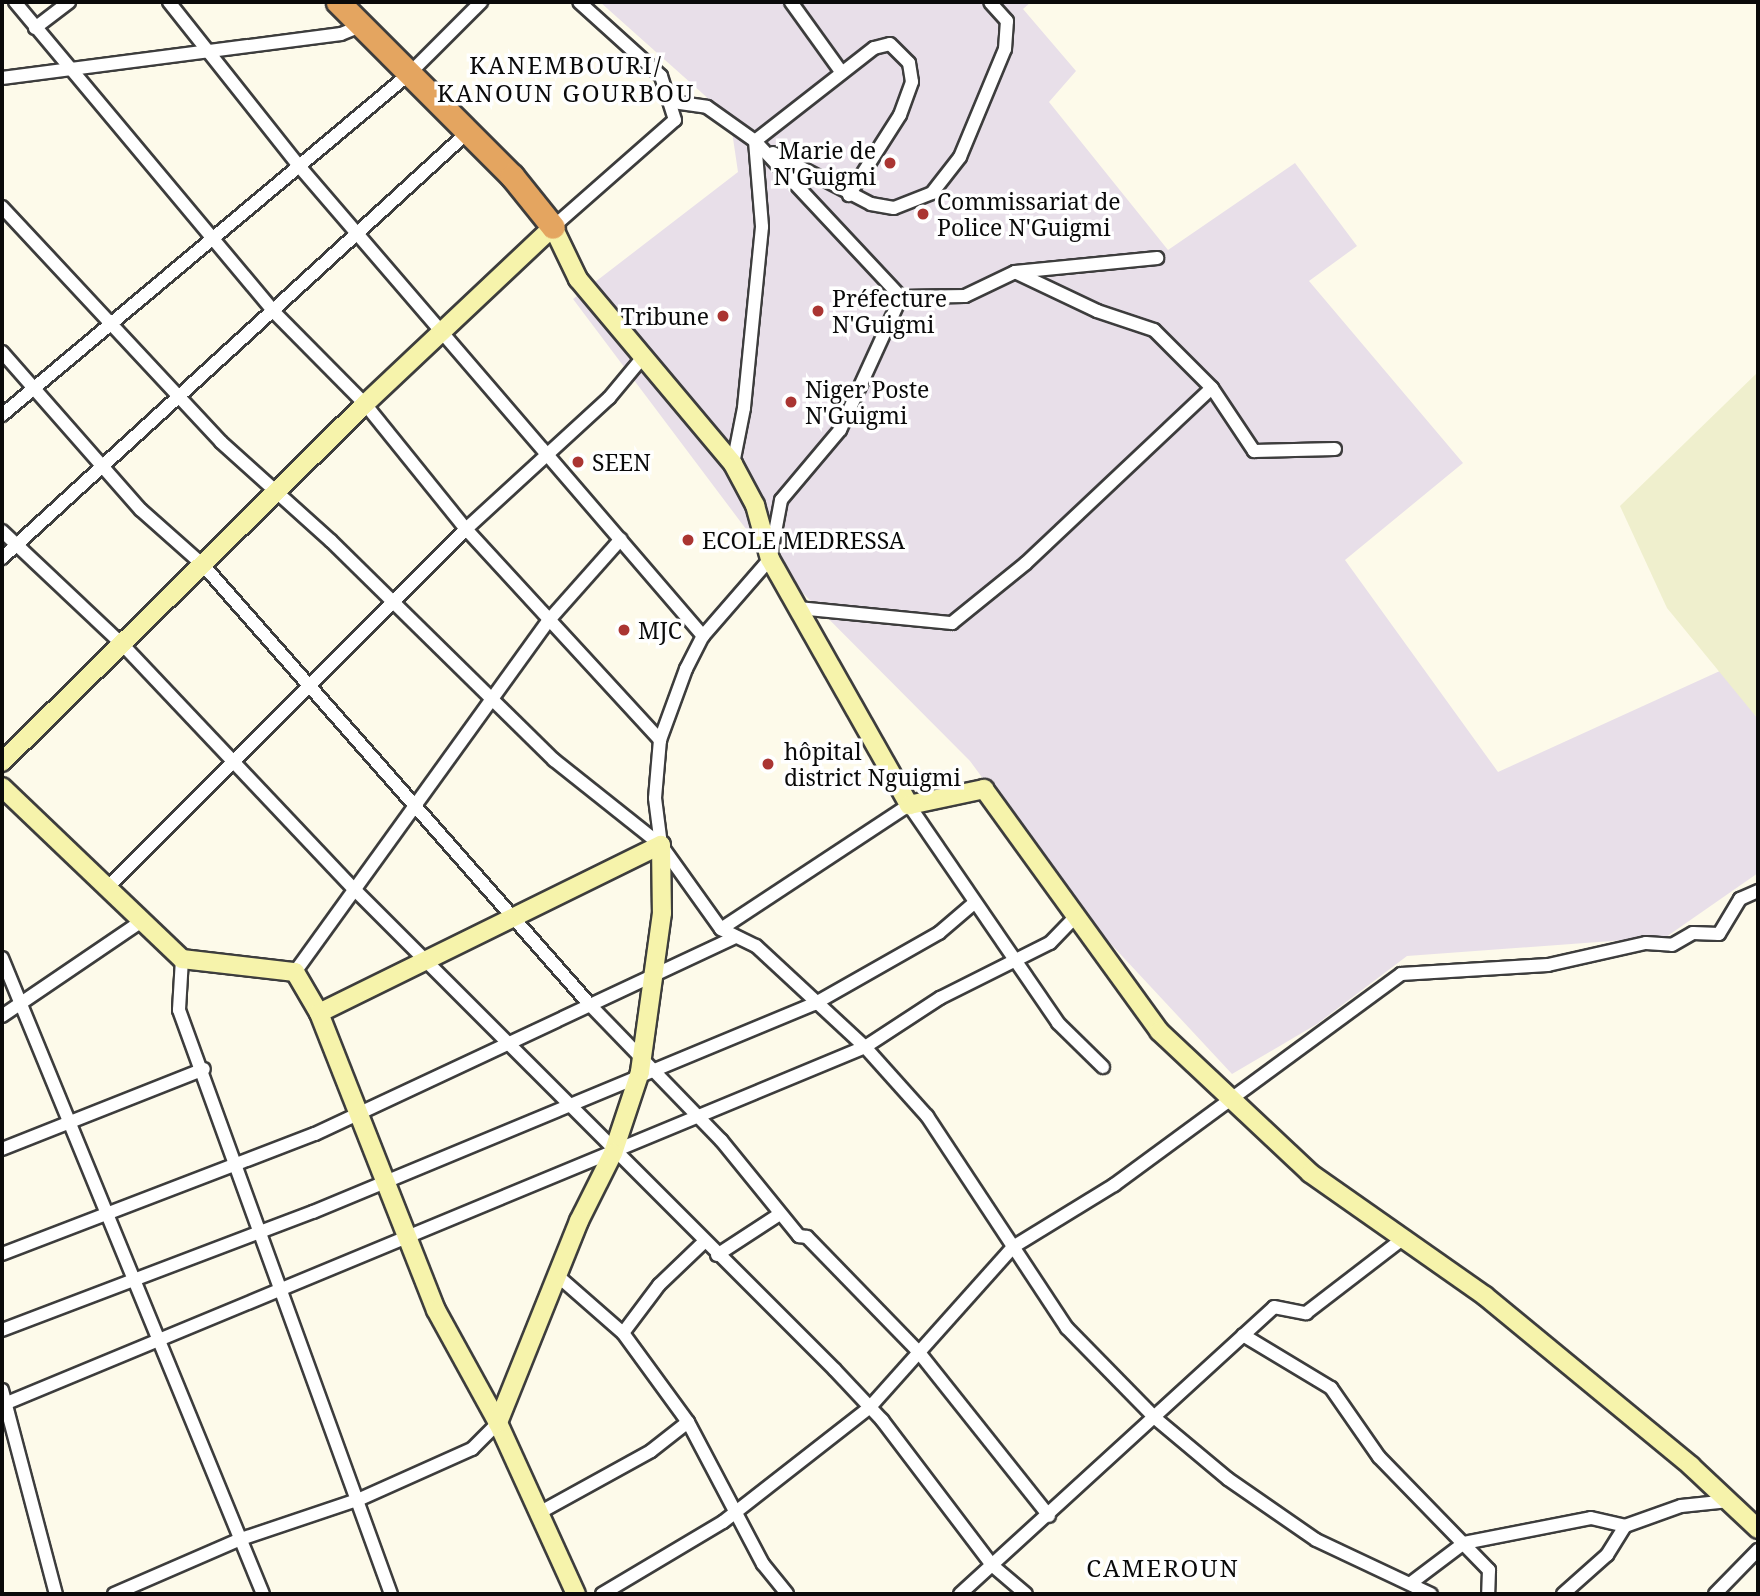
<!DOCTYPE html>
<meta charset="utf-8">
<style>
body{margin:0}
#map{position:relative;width:1760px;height:1596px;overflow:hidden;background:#fdfaea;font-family:"Noto Serif",serif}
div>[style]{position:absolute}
.industrial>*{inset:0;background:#e8dfe9}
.farmland>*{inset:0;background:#efefcd}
.roads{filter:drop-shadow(2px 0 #3d3d3d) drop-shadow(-2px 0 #3d3d3d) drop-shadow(0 2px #3d3d3d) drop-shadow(0 -2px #3d3d3d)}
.street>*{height:12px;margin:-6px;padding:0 6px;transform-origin:6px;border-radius:6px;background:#fff}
.secondary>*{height:18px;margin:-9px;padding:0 9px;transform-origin:9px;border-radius:9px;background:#f6f3ab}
.highway>*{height:23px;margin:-11.5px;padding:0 11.5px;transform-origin:11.5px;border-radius:11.5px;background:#e4a560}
.dots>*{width:19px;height:19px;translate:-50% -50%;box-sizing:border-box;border:4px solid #fff;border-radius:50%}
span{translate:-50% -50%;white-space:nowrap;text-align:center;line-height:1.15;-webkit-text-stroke:7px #fff;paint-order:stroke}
.poi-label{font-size:23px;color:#0a0a0a}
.right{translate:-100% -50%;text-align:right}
.left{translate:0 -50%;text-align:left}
.neighbourhood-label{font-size:24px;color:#0a0a0a;letter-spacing:2px}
.frame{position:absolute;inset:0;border:4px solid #0a0a0a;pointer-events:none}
</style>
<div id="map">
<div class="industrial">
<i style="clip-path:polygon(600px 2px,1031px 2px,1023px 9px,1076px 71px,1049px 102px,1168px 250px,1295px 163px,1357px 246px,1309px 281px,1463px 463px,1345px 560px,1498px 772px,1722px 670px,1758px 719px,1758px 873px,1666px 937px,1407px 956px,1317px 1024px,1232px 1074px,1082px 913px,970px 761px,767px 557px,573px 299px,738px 172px,730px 118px)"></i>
</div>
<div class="farmland">
<i style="clip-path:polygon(1758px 372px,1758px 719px,1667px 608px,1620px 506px)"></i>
</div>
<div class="roads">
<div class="street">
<i style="left:15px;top:2px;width:404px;rotate:50.1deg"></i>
<i style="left:274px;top:312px;width:129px;rotate:45.3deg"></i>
<i style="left:365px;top:404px;width:161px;rotate:51.1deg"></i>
<i style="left:466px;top:529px;width:287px;rotate:47.4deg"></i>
<i style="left:169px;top:2px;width:209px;rotate:51.6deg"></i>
<i style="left:299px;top:166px;width:620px;rotate:49.32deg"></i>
<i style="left:791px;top:2px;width:87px;rotate:54.3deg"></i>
<i style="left:35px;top:28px;width:43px;rotate:-37.4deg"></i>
<i style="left:2px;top:78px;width:342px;rotate:-7.4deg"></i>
<i style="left:341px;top:34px;width:22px;rotate:-22deg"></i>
<i style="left:673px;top:102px;width:34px;rotate:8deg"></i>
<i style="left:707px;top:107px;width:59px;rotate:35.3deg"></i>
<i style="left:755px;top:141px;width:86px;rotate:85.3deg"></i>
<i style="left:762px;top:227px;width:182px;rotate:95.7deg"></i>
<i style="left:744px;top:408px;width:57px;rotate:101.1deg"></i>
<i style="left:755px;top:141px;width:214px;rotate:46.9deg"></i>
<i style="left:901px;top:297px;width:64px;rotate:-0.9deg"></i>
<i style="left:965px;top:296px;width:55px;rotate:-25.6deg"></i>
<i style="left:1015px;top:272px;width:143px;rotate:-5.6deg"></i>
<i style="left:755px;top:141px;width:151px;rotate:-38deg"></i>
<i style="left:874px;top:48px;width:16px;rotate:-14deg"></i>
<i style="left:890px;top:44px;width:27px;rotate:45deg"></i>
<i style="left:909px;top:63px;width:19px;rotate:81deg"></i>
<i style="left:912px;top:82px;width:35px;rotate:110deg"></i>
<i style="left:900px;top:115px;width:95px;rotate:122.5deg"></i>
<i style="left:773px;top:153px;width:110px;rotate:27.5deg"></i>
<i style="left:871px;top:204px;width:23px;rotate:10deg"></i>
<i style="left:894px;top:208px;width:41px;rotate:-21.5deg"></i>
<i style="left:932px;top:193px;width:46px;rotate:-52.1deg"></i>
<i style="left:960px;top:157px;width:117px;rotate:-67.4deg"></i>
<i style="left:1005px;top:49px;width:28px;rotate:-86deg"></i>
<i style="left:1007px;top:21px;width:25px;rotate:-132deg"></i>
<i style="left:2px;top:207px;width:321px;rotate:47deg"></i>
<i style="left:221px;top:442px;width:148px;rotate:42deg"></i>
<i style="left:331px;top:541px;width:313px;rotate:44.5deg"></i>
<i style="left:554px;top:760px;width:137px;rotate:38.5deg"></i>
<i style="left:661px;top:845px;width:103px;rotate:54.5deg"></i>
<i style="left:721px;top:929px;width:39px;rotate:26deg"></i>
<i style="left:756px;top:946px;width:149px;rotate:42.8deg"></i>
<i style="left:865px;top:1047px;width:93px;rotate:48.1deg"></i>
<i style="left:927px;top:1116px;width:254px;rotate:56.6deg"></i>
<i style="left:1067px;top:1328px;width:126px;rotate:45.6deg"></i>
<i style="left:1155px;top:1418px;width:95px;rotate:39.9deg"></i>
<i style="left:1228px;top:1479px;width:107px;rotate:34.7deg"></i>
<i style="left:1316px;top:1540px;width:127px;rotate:25.2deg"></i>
<i style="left:553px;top:227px;width:162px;rotate:-41.3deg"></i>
<i style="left:675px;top:120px;width:46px;rotate:-107.7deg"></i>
<i style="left:661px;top:76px;width:110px;rotate:-137.9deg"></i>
<i style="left:1015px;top:272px;width:91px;rotate:25.4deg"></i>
<i style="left:1097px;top:311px;width:60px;rotate:18.4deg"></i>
<i style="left:1154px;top:330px;width:82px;rotate:45deg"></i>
<i style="left:1212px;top:388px;width:76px;rotate:56.3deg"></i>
<i style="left:1254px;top:451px;width:81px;rotate:-1.4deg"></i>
<i style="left:2px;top:352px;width:210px;rotate:48.7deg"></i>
<i style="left:141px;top:510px;width:84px;rotate:41.6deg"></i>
<i style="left:204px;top:566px;width:586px;rotate:48.67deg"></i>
<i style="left:591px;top:1006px;width:187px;rotate:45.9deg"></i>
<i style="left:721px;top:1140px;width:124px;rotate:50.9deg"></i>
<i style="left:799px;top:1236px;width:8px;rotate:7deg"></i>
<i style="left:807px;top:1237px;width:158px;rotate:45.8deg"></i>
<i style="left:917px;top:1350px;width:212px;rotate:51.5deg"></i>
<i style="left:2px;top:415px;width:531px;rotate:-39.96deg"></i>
<i style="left:409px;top:74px;width:102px;rotate:-45deg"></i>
<i style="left:2px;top:531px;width:165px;rotate:43.3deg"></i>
<i style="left:122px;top:644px;width:337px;rotate:46.6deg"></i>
<i style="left:354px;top:889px;width:680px;rotate:45deg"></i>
<i style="left:835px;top:1370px;width:69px;rotate:46.8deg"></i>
<i style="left:882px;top:1420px;width:183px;rotate:52.8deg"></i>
<i style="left:993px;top:1566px;width:43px;rotate:40.3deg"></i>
<i style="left:2px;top:558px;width:633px;rotate:-42.44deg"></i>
<i style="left:798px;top:608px;width:155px;rotate:5.6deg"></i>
<i style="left:952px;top:623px;width:95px;rotate:-39deg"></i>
<i style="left:1026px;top:563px;width:255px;rotate:-43.3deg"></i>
<i style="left:661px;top:845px;width:47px;rotate:-97.3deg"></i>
<i style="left:655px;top:798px;width:58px;rotate:-85.1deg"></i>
<i style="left:660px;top:740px;width:76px;rotate:-69.9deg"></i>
<i style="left:686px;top:669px;width:37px;rotate:-63deg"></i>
<i style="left:703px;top:636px;width:102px;rotate:-49deg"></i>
<i style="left:770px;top:559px;width:60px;rotate:-79.4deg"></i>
<i style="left:781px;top:500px;width:92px;rotate:-49.9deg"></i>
<i style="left:840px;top:430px;width:146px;rotate:-65.4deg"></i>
<i style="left:107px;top:888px;width:508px;rotate:-45deg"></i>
<i style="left:466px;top:529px;width:194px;rotate:-42.5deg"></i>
<i style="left:609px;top:398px;width:53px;rotate:-50.3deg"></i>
<i style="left:721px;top:929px;width:225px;rotate:-33.4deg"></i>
<i style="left:909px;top:805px;width:264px;rotate:55.6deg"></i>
<i style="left:1058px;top:1023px;width:63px;rotate:44.4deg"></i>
<i style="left:2px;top:958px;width:687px;rotate:67.69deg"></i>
<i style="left:182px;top:959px;width:51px;rotate:93.4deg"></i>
<i style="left:179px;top:1010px;width:621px;rotate:70.05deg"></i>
<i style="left:295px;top:972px;width:434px;rotate:-54.2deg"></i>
<i style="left:549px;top:620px;width:108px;rotate:-48.4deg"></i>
<i style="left:2px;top:1016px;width:169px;rotate:-34.2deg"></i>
<i style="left:2px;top:1149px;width:217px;rotate:-21.6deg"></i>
<i style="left:2px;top:1254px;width:335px;rotate:-21deg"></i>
<i style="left:315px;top:1134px;width:464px;rotate:-25.1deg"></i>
<i style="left:717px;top:1255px;width:75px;rotate:-33.1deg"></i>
<i style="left:559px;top:1277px;width:85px;rotate:41.2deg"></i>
<i style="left:623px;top:1333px;width:110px;rotate:53.9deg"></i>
<i style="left:2px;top:1330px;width:333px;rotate:-20.8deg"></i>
<i style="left:313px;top:1212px;width:542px;rotate:-22.55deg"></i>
<i style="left:814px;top:1004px;width:144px;rotate:-29.6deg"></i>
<i style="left:939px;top:933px;width:45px;rotate:-40.5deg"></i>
<i style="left:623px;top:1333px;width:60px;rotate:-53.1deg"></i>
<i style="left:659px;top:1285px;width:62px;rotate:-43.7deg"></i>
<i style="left:1243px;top:1335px;width:103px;rotate:31.1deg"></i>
<i style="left:1331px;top:1388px;width:84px;rotate:55.2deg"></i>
<i style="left:1379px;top:1457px;width:158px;rotate:45.8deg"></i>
<i style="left:1489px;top:1570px;width:24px;rotate:92deg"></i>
<i style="left:2px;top:1390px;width:211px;rotate:75.2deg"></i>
<i style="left:2px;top:1405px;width:934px;rotate:-22.53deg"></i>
<i style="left:865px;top:1047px;width:90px;rotate:-33.2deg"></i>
<i style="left:940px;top:998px;width:123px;rotate:-26.6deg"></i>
<i style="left:1050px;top:943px;width:37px;rotate:-46deg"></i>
<i style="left:537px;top:1514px;width:130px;rotate:-28.9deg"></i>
<i style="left:651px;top:1451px;width:47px;rotate:-38.1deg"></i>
<i style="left:688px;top:1422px;width:161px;rotate:62.2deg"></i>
<i style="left:763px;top:1564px;width:38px;rotate:51deg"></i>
<i style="left:1411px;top:1583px;width:66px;rotate:-37deg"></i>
<i style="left:1464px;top:1543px;width:129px;rotate:-11.1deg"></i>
<i style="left:1591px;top:1518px;width:35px;rotate:13deg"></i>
<i style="left:1625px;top:1526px;width:59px;rotate:-19.7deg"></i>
<i style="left:1681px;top:1506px;width:48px;rotate:-5.9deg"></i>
<i style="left:114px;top:1594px;width:135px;rotate:-23.5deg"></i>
<i style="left:238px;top:1540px;width:129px;rotate:-18.6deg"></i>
<i style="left:360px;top:1499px;width:123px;rotate:-24.1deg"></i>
<i style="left:472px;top:1449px;width:37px;rotate:-45deg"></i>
<i style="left:602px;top:1594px;width:141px;rotate:-30.8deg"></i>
<i style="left:723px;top:1522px;width:187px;rotate:-38deg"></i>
<i style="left:870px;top:1407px;width:215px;rotate:-48.2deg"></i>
<i style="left:1013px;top:1247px;width:119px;rotate:-31.5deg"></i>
<i style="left:1114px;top:1185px;width:356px;rotate:-36.3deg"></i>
<i style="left:1401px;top:974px;width:147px;rotate:-3.5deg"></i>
<i style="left:1548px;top:965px;width:100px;rotate:-12.7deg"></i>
<i style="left:1646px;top:943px;width:26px;rotate:4deg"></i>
<i style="left:1672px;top:945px;width:24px;rotate:-30deg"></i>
<i style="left:1693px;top:933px;width:26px;rotate:2deg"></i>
<i style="left:1719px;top:934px;width:41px;rotate:-59deg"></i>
<i style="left:1740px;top:899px;width:20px;rotate:-24deg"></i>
<i style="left:960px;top:1594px;width:425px;rotate:-42.4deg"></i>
<i style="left:1274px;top:1307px;width:33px;rotate:11deg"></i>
<i style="left:1306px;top:1313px;width:118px;rotate:-37.5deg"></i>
<i style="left:1563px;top:1594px;width:59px;rotate:-41.6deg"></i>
<i style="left:1607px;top:1555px;width:34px;rotate:-58deg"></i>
<i style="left:1715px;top:1594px;width:62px;rotate:-45.7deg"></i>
</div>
<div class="secondary">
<i style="left:2px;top:762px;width:510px;rotate:-44.6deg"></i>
<i style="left:365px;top:404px;width:258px;rotate:-43.3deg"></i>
<i style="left:553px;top:227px;width:58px;rotate:64.3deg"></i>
<i style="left:578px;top:279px;width:241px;rotate:50deg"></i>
<i style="left:733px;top:464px;width:47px;rotate:61.8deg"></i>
<i style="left:755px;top:505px;width:56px;rotate:74.5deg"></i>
<i style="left:770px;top:559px;width:283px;rotate:60.5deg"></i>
<i style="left:909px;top:805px;width:77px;rotate:-12deg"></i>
<i style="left:984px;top:789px;width:299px;rotate:54.1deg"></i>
<i style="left:1159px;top:1031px;width:207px;rotate:43.2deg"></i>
<i style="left:1310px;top:1173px;width:214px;rotate:35.1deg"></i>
<i style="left:1485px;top:1296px;width:267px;rotate:39.5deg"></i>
<i style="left:1691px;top:1466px;width:92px;rotate:43.2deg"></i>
<i style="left:2px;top:787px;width:249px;rotate:43.7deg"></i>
<i style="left:182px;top:959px;width:114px;rotate:6.6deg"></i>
<i style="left:295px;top:972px;width:48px;rotate:59.7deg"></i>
<i style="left:319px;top:1013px;width:319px;rotate:68.5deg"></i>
<i style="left:436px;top:1310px;width:129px;rotate:61.2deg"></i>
<i style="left:498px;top:1423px;width:188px;rotate:65.5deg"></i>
<i style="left:319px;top:1013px;width:381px;rotate:-26.2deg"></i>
<i style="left:661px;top:845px;width:68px;rotate:89.2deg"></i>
<i style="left:662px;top:913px;width:161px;rotate:97.9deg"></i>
<i style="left:640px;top:1072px;width:85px;rotate:108.4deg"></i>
<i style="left:613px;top:1153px;width:76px;rotate:116.6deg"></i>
<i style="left:579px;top:1221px;width:218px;rotate:111.9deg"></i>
</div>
<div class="highway">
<i style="left:338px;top:2px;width:246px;rotate:45deg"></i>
<i style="left:512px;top:176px;width:65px;rotate:51.2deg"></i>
</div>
</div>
<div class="dots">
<i style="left:890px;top:163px;background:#aa3532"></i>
<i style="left:923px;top:214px;background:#aa3532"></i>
<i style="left:818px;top:311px;background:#aa3532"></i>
<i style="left:723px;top:316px;background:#aa3532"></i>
<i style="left:791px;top:402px;background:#aa3532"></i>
<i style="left:578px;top:462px;background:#aa3532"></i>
<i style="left:688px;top:540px;background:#aa3532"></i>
<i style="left:624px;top:630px;background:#aa3532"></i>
<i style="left:768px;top:764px;background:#aa3532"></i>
</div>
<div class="poi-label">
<span class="right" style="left:876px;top:163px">Marie de<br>N'Guigmi</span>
<span class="left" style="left:937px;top:214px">Commissariat de<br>Police N'Guigmi</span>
<span class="left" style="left:832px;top:311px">Préfecture<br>N'Guigmi</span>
<span class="right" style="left:709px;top:316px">Tribune</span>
<span class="left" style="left:805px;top:402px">Niger Poste<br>N'Guigmi</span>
<span class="left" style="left:592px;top:462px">SEEN</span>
<span class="left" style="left:702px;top:540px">ECOLE MEDRESSA</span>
<span class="left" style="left:638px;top:630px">MJC</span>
<span class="left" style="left:784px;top:764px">hôpital<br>district Nguigmi</span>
</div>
<div class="neighbourhood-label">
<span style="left:566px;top:79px">KANEMBOURI/<br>KANOUN GOURBOU</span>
<span style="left:1163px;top:1568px">CAMEROUN</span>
</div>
<div class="frame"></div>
</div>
